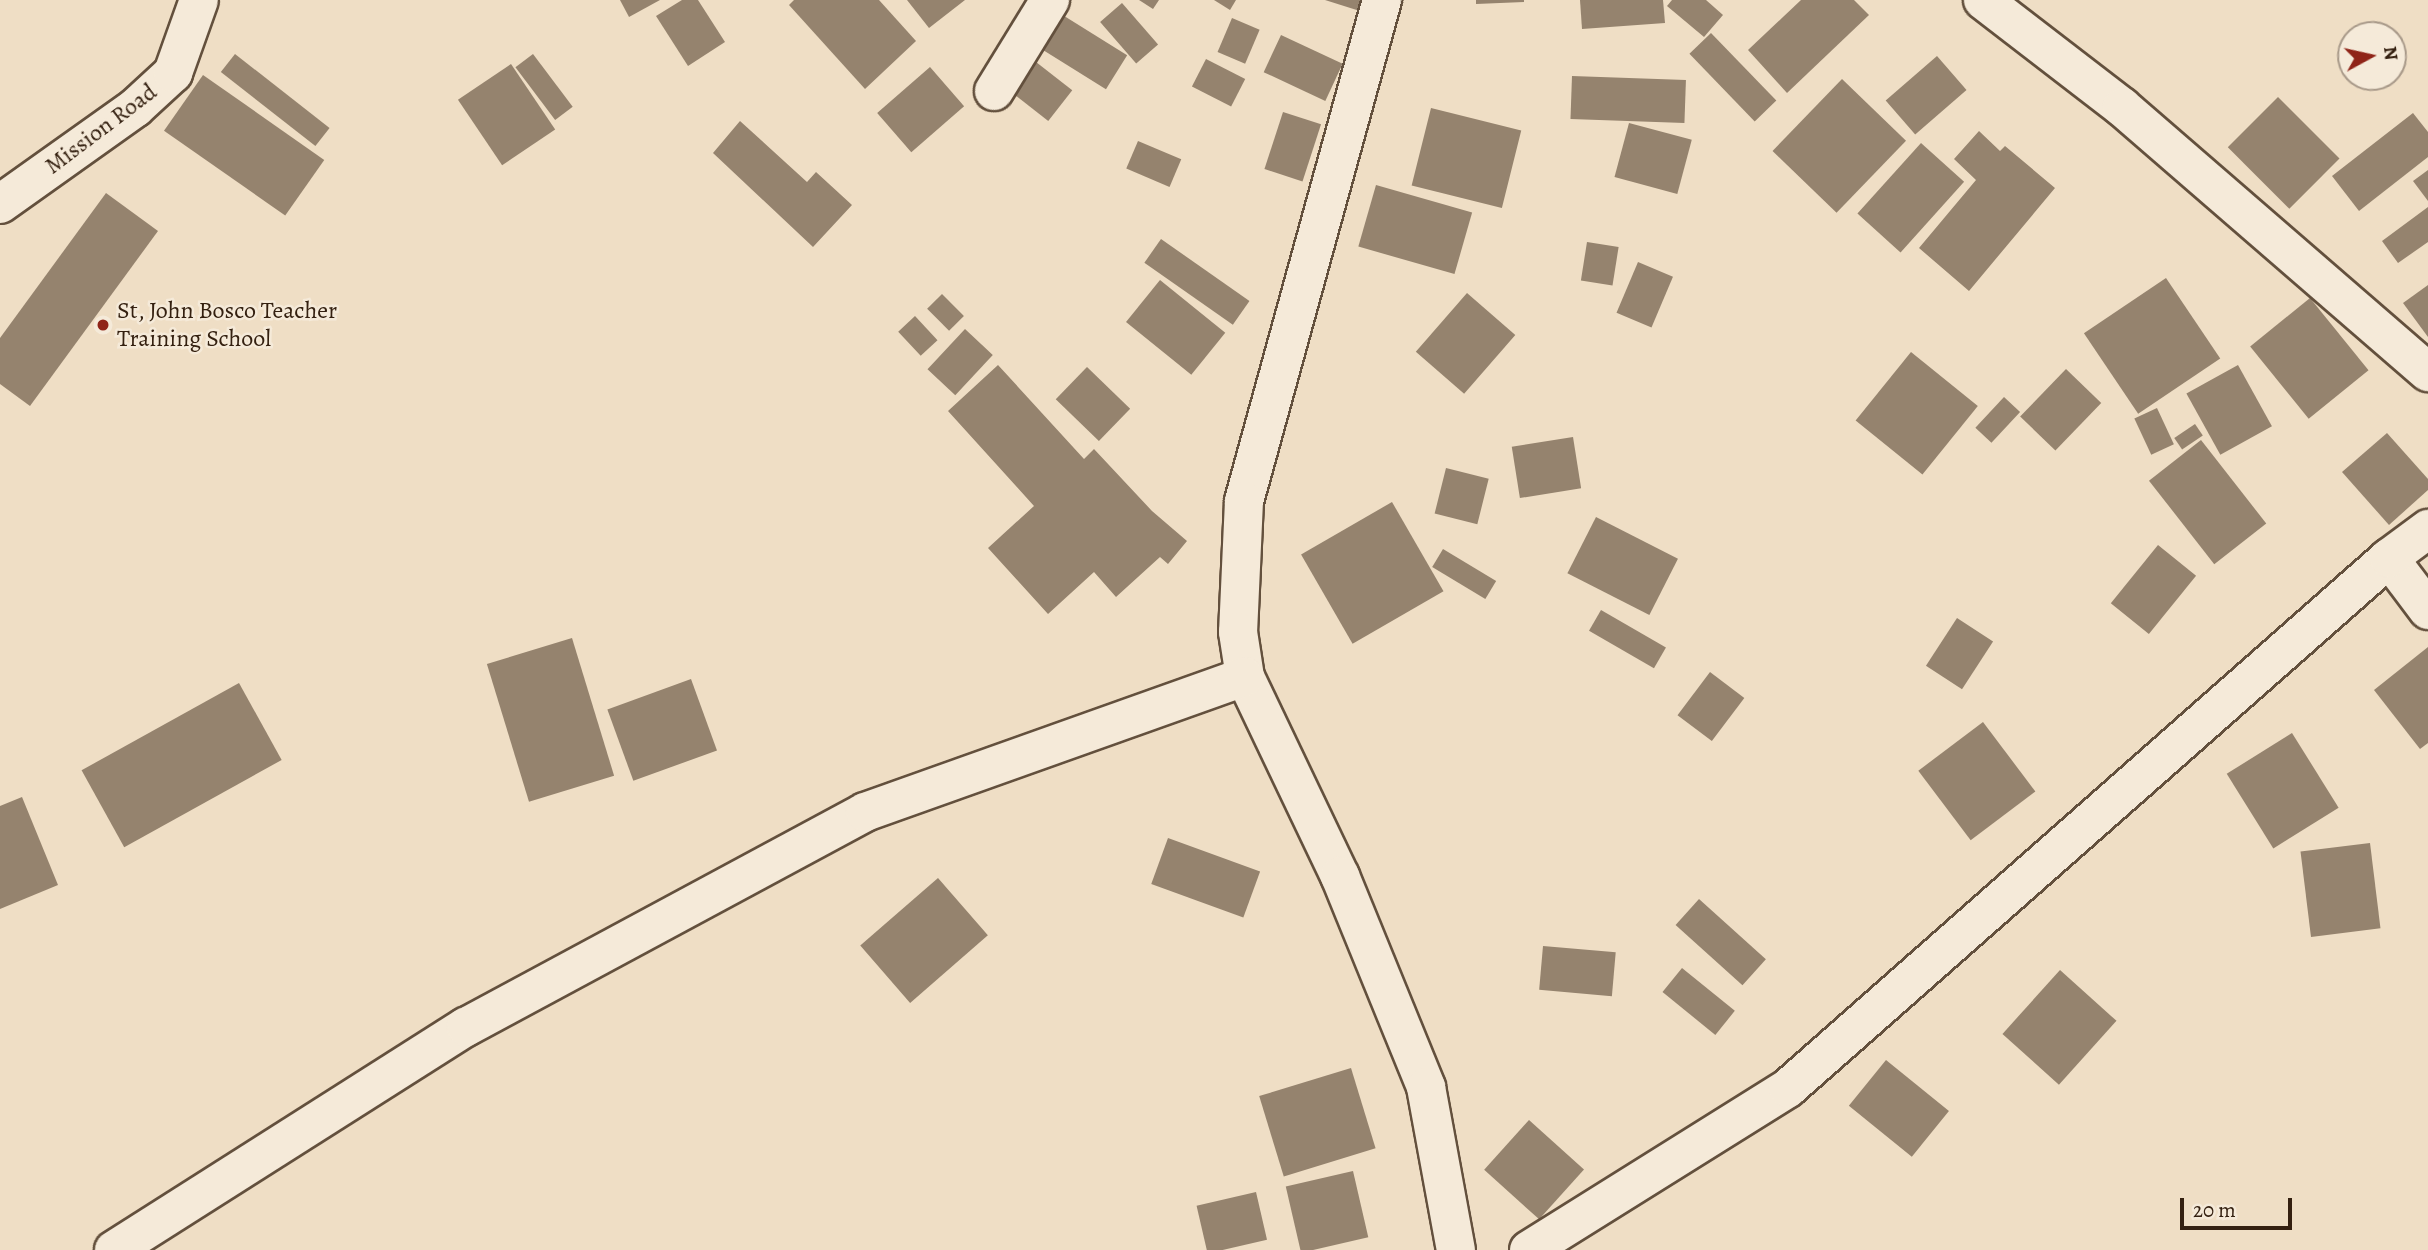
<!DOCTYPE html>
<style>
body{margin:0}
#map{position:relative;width:2428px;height:1250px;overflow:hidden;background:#efdec5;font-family:Alegreya,serif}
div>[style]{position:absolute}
.building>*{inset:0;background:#95836e;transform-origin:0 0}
.roads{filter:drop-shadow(2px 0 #63503d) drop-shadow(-2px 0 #63503d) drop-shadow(0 2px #63503d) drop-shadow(0 -2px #63503d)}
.minor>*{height:38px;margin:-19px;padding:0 19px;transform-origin:19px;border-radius:19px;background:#f5ead9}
.dots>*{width:19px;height:19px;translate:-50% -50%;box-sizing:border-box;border:4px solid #f5ead9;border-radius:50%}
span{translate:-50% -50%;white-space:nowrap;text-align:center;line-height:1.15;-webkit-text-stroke:5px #f5ead9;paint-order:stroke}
.street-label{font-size:24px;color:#342010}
.poi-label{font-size:24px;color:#342010}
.left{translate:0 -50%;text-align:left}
.north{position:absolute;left:2337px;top:21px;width:70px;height:70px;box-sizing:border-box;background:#f5ead9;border:2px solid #a89989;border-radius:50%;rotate:82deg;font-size:19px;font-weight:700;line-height:28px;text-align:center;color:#342010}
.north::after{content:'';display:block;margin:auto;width:24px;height:32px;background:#8f2418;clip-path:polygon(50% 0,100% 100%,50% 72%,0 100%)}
.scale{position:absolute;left:2180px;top:1198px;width:112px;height:32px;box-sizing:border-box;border:4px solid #342010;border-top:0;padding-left:9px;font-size:21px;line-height:24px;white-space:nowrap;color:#342010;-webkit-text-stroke:5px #f5ead9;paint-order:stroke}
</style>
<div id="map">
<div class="building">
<i style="clip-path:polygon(620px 0,660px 0,629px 17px)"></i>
<i style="clip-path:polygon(682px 0,698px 0,725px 42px,688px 66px,656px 16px)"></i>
<i style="clip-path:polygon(794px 0,879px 0,916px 41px,865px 89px,789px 5px)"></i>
<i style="clip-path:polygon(907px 0,965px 0,929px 28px)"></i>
<i style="clip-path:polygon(1139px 0,1159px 0,1153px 9px)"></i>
<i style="clip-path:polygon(1214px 0,1236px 0,1230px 10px)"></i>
<i style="clip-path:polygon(1325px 0,1366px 0,1363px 12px)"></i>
<i style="clip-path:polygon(1476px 0,1524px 0,1524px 2px,1476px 4px)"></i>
<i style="clip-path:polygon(1580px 0,1663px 0,1665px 23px,1582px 29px)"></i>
<i style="clip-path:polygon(1672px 0,1706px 0,1723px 15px,1704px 37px,1667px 6px)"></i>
<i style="clip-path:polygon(1801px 0,1854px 0,1869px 15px,1787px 93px,1748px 50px)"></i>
<i style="left:1122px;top:3px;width:55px;height:29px;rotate:49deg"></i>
<i style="left:1061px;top:14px;width:78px;height:40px;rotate:32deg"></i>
<i style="left:1232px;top:18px;width:30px;height:37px;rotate:23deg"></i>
<i style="left:1711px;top:33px;width:94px;height:30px;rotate:46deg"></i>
<i style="left:1281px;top:35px;width:68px;height:41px;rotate:25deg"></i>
<i style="left:235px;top:54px;width:120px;height:23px;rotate:38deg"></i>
<i style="left:533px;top:54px;width:66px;height:22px;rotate:53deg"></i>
<i style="left:1937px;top:56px;width:45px;height:68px;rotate:49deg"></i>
<i style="left:1206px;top:59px;width:44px;height:31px;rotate:27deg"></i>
<i style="left:1036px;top:62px;width:46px;height:39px;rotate:38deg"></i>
<i style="left:511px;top:64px;width:79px;height:64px;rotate:56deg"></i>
<i style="left:930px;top:67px;width:52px;height:70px;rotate:49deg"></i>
<i style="left:203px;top:75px;width:148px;height:68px;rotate:35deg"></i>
<i style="left:1572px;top:76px;width:114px;height:43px;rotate:2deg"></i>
<i style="left:1842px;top:79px;width:89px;height:100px;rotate:44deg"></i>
<i style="left:2278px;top:97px;width:87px;height:71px;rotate:45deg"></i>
<i style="left:1431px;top:108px;width:93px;height:80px;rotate:14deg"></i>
<i style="left:1283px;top:112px;width:40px;height:60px;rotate:18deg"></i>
<i style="clip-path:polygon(2413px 113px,2428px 132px,2428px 157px,2359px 211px,2332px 176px)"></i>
<i style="clip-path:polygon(740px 121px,807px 182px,816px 172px,852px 205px,813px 247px,713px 153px)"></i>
<i style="left:1629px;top:123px;width:65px;height:56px;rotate:15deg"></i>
<i style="clip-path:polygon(1979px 131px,2000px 151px,2005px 146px,2055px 188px,1969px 291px,1919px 248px,1976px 180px,1954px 159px)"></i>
<i style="left:1138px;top:141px;width:47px;height:30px;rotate:23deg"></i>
<i style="left:1921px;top:143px;width:58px;height:95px;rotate:42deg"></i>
<i style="clip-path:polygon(2428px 170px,2428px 201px,2413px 181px)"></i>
<i style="left:1376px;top:185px;width:100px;height:64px;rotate:16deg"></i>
<i style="clip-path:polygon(106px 193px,158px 231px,30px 406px,0 384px,0 338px)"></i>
<i style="clip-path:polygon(2428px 207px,2428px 242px,2398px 263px,2382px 241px)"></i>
<i style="left:1161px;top:239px;width:108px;height:29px;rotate:35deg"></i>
<i style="left:1587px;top:242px;width:32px;height:39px;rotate:9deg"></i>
<i style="left:1638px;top:262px;width:38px;height:55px;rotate:23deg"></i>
<i style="left:2166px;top:278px;width:97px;height:99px;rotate:56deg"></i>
<i style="left:1160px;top:280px;width:84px;height:54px;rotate:39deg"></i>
<i style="clip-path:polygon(2428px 285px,2428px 337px,2403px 303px)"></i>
<i style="left:1467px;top:293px;width:64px;height:78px;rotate:41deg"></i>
<i style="left:942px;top:294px;width:31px;height:21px;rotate:45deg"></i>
<i style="left:2310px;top:298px;width:93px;height:77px;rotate:51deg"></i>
<i style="left:915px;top:316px;width:33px;height:23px;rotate:47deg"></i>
<i style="left:965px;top:329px;width:38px;height:55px;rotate:43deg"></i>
<i style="left:1911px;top:352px;width:86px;height:88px;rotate:39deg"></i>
<i style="clip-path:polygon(998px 365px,1084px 459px,1094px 449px,1152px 511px,1187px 541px,1168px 564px,1160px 557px,1116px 597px,1094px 572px,1048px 614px,988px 548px,1034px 506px,948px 411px)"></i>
<i style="left:2238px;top:365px;width:70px;height:59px;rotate:61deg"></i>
<i style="left:1087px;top:367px;width:60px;height:45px;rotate:44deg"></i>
<i style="left:2066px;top:369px;width:49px;height:66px;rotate:44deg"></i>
<i style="left:2004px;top:397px;width:22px;height:42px;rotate:43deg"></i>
<i style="left:2157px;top:408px;width:40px;height:25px;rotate:65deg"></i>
<i style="left:2195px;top:424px;width:14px;height:25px;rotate:56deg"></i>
<i style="clip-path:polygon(2387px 433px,2428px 479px,2428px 490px,2389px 525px,2342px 472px)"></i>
<i style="left:1573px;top:437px;width:52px;height:62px;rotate:81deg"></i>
<i style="left:2201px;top:440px;width:106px;height:66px;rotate:52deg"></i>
<i style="left:1446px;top:468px;width:44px;height:47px;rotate:14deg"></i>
<i style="left:1392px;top:502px;width:103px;height:105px;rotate:60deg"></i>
<i style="left:1596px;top:517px;width:92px;height:63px;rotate:27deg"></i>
<i style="left:2158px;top:545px;width:49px;height:75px;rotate:39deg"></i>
<i style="left:1443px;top:549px;width:62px;height:21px;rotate:31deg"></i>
<i style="left:1601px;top:610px;width:75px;height:24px;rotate:30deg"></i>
<i style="left:1957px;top:618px;width:43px;height:57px;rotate:33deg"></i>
<i style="left:572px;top:638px;width:144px;height:89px;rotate:73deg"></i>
<i style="clip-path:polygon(2428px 647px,2428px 743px,2420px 749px,2374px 690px)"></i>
<i style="left:1710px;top:672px;width:43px;height:54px;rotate:37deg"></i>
<i style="left:691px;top:679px;width:76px;height:89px;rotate:70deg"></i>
<i style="left:239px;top:683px;width:88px;height:180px;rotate:61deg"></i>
<i style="left:1983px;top:722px;width:87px;height:81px;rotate:53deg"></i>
<i style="left:2292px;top:733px;width:88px;height:77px;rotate:58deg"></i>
<i style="clip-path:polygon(22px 797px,58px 885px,0 909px,0 806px)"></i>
<i style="left:1168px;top:838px;width:98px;height:49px;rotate:20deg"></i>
<i style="left:2370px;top:843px;width:86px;height:70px;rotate:83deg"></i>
<i style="left:938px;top:878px;width:76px;height:103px;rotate:49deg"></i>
<i style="left:1699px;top:899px;width:90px;height:35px;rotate:42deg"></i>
<i style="left:1543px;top:946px;width:73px;height:44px;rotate:5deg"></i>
<i style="left:1682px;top:968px;width:68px;height:31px;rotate:39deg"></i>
<i style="left:2060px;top:970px;width:76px;height:86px;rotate:42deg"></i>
<i style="left:1886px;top:1060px;width:81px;height:59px;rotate:39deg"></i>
<i style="left:1351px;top:1068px;width:84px;height:96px;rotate:73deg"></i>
<i style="left:1529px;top:1120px;width:74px;height:67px;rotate:42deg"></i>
<i style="left:1353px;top:1171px;width:68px;height:69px;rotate:77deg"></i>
<i style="left:1256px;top:1192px;width:49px;height:61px;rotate:77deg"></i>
</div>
<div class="roads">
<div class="minor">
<i style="left:1382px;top:0;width:520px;rotate:105.4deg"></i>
<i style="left:1244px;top:501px;width:131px;rotate:92.6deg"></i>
<i style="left:1238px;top:632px;width:46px;rotate:81.2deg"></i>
<i style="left:1245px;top:677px;width:221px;rotate:64.5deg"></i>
<i style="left:1340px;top:876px;width:228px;rotate:67.8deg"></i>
<i style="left:1426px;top:1087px;width:166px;rotate:79.6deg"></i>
<i style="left:1983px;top:0;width:175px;rotate:37.6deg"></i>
<i style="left:2122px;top:107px;width:405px;rotate:40.9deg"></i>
<i style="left:994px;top:91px;width:107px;rotate:-58.4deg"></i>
<i style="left:0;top:204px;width:166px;rotate:-35.4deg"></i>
<i style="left:135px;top:108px;width:52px;rotate:-42.6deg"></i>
<i style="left:173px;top:73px;width:77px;rotate:-70.4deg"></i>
<i style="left:2389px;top:558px;width:65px;rotate:53.1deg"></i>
<i style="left:114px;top:1250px;width:417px;rotate:-32.4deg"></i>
<i style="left:466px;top:1027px;width:453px;rotate:-28.3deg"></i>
<i style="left:865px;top:812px;width:403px;rotate:-19.6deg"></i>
<i style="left:1529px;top:1250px;width:305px;rotate:-32deg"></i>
<i style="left:1788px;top:1088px;width:801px;rotate:-41.41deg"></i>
<i style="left:2389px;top:558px;width:49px;rotate:-36.6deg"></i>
</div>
</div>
<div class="dots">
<i style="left:103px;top:325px;background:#8f2418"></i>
</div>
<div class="street-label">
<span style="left:101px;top:129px;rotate:-37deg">Mission Road</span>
</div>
<div class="poi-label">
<span class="left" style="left:117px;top:325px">St, John Bosco Teacher<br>Training School</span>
</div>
<div class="north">N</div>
<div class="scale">20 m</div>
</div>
